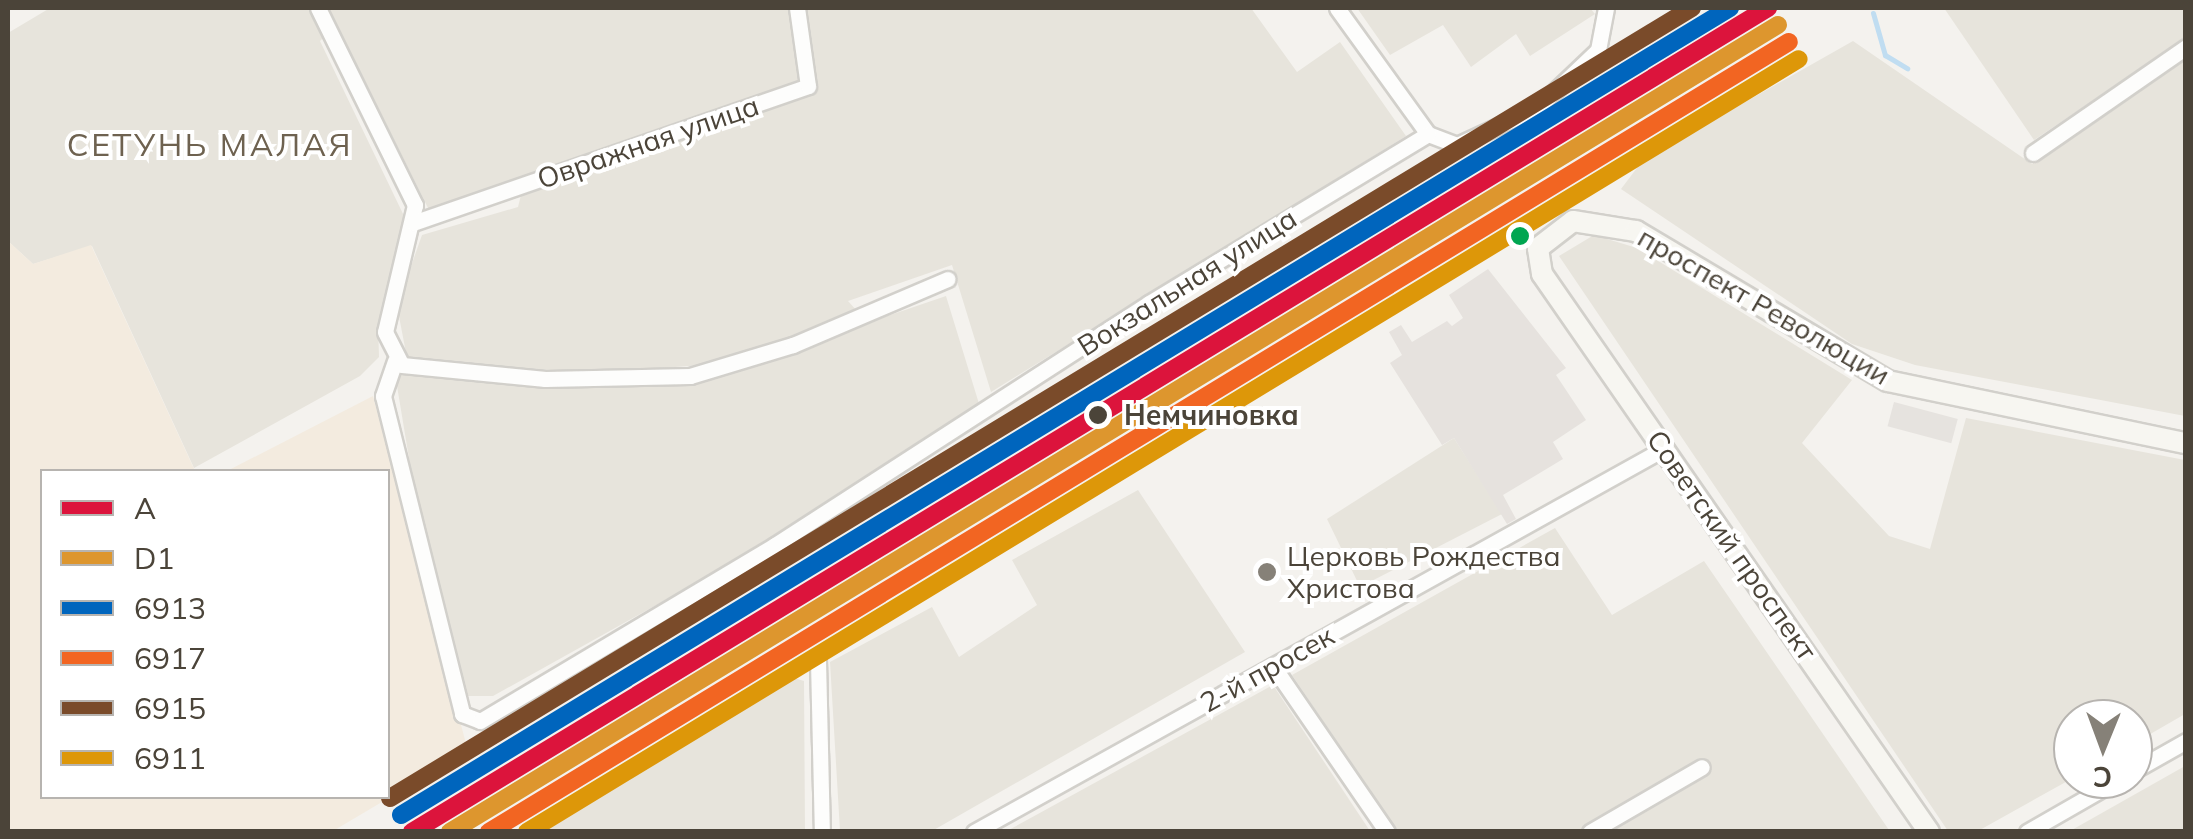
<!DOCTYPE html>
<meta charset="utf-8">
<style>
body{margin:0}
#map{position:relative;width:2193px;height:839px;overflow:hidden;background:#f4f2ee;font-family:Mulish,sans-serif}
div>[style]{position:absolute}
.residential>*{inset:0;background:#e7e4dc}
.commercial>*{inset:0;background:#f3ebdf}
.industrial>*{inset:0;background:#e6e2de}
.parking>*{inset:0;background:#e6e3df;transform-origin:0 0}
.stream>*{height:5px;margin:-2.5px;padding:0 2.5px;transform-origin:2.5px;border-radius:2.5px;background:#c0ddf1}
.roads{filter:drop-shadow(2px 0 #d2d0cb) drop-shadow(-2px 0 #d2d0cb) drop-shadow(0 2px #d2d0cb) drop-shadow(0 -2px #d2d0cb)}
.street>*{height:15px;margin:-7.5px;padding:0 7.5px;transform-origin:7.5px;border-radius:7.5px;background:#fdfdfc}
.secondary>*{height:20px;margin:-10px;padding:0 10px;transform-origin:10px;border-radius:10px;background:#f7f6f1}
.rail-1>*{height:18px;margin:-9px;padding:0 9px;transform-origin:9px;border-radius:9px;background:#dc143c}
.rail-2>*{height:18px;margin:-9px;padding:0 9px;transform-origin:9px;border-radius:9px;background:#dd962e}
.rail-3>*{height:18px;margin:-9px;padding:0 9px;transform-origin:9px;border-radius:9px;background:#0065bd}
.rail-4>*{height:18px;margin:-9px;padding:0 9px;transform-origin:9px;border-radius:9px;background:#f26522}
.rail-5>*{height:18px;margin:-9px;padding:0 9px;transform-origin:9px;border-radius:9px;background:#7a4b2a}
.rail-6>*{height:18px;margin:-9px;padding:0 9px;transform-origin:9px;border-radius:9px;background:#dd9709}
.dots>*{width:28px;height:28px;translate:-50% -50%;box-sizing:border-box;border:5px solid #fff;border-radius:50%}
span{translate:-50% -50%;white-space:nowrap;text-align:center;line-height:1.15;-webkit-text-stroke:8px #fff;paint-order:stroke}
.street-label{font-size:28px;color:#4b4439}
.stop-label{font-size:28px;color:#4b4439;font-weight:700}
.left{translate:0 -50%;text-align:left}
.poi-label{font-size:28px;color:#4b4439}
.quarter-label{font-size:32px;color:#6e6250;letter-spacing:2.5px}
.frame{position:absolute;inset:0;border:10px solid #4b4439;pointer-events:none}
.legend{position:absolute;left:40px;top:469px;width:350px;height:330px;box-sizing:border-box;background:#fff;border:2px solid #b7b4b0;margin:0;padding:12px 18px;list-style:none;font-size:30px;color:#4b4439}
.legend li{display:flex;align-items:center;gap:20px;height:50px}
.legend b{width:50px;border:2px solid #b7b4b0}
.north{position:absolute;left:2053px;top:699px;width:100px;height:100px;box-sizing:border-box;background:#fff;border:2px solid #b7b4b0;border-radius:50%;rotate:181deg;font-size:28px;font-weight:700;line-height:40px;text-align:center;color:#4b4439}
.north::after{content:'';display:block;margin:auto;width:35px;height:45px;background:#868178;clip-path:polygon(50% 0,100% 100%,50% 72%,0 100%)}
</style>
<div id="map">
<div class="residential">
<i style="clip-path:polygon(50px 8px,789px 8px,799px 84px,429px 210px,337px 25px,320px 41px,405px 218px,378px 323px,379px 357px,360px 376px,194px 468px,92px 246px,33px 264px,8px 241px,8px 33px)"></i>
<i style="clip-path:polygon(805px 8px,1251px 8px,1297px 72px,1340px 42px,1406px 136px,991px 392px,952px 265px,848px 301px,857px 311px,798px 336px,705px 365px,585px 373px,407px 358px,397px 306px,422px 235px,518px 207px,522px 191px,808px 96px,817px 85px)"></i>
<i style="clip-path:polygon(1357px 8px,1590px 8px,1595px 14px,1530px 56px,1516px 34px,1471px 67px,1443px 25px,1390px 55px)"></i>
<i style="clip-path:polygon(1944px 8px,2185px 8px,2185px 39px,2034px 140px)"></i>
<i style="clip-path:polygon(1853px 41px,2032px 164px,2185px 56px,2185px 416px,1915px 365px,1852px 344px,1621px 189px,1643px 160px)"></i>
<i style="clip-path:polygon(1594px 235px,1637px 248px,1852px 380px,1802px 443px,1889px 536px,1930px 549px,1966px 418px,2185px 460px,2185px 714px,2133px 744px,2133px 719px,2073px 719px,2073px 778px,1978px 831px,1948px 831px,1559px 256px)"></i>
<i style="clip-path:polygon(946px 296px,980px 407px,701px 580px,493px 696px,465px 696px,420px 524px,395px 374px,539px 387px,688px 384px)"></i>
<i style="clip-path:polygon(1454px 438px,1502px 514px,1360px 587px,1327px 519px)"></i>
<i style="clip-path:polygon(1138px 490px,1245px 652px,932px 831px,840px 831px,830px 662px,932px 607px,959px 657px,1037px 605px,1012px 560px)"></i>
<i style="clip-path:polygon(1555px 528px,1612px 615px,1704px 561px,1889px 830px,1397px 831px,1292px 675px)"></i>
<i style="clip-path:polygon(794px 678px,804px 681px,805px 831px,533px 831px)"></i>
<i style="clip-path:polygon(1273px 685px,1370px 831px,1007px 831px)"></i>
<i style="clip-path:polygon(2185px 766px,2185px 831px,2070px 831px)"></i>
</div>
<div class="commercial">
<i style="clip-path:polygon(8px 241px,33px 264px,91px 245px,195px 471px,42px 472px,42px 796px,388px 796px,388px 472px,227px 471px,373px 396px,468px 751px,333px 831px,8px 831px)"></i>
</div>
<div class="industrial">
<i style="clip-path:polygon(1488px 269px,1566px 368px,1556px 375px,1586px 420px,1553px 442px,1563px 459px,1503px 495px,1516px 519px,1507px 524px,1454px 438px,1442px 445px,1390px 363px,1402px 355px,1389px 332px,1401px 325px,1412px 342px,1447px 321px,1452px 326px,1463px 318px,1449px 295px)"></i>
</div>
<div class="parking">
<i style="left:1894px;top:402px;width:66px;height:25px;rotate:15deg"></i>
<i style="left:885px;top:485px;width:11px;height:89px;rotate:56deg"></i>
</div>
<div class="stream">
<i style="left:1873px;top:13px;width:44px;rotate:74.1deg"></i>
<i style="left:1885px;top:55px;width:26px;rotate:31deg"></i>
</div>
<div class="roads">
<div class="street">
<i style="left:318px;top:8px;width:220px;rotate:63.8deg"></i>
<i style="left:415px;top:205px;width:130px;rotate:103.3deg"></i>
<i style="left:385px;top:332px;width:37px;rotate:63deg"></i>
<i style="left:402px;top:365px;width:144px;rotate:5.6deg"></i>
<i style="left:545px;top:379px;width:145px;rotate:-1.2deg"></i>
<i style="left:690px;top:376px;width:108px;rotate:-16.8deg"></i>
<i style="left:793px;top:345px;width:168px;rotate:-23.1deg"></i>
<i style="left:1337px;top:8px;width:155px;rotate:54.2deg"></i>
<i style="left:1428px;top:134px;width:31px;rotate:21deg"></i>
<i style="left:1457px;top:145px;width:88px;rotate:-24.8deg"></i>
<i style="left:1537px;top:108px;width:84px;rotate:-43.6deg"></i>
<i style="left:1598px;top:50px;width:43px;rotate:-79.2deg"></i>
<i style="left:2033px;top:153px;width:186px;rotate:-34.7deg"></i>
<i style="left:413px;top:223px;width:418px;rotate:-19.1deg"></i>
<i style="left:808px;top:86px;width:79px;rotate:-98deg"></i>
<i style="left:395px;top:361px;width:37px;rotate:109deg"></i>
<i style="left:383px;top:396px;width:328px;rotate:76deg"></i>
<i style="left:462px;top:714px;width:19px;rotate:21deg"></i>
<i style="left:480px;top:721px;width:344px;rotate:-30.8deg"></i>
<i style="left:775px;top:545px;width:445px;rotate:-32.9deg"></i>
<i style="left:1149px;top:303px;width:326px;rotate:-31.2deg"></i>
<i style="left:818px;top:660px;width:172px;rotate:88.7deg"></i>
<i style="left:1273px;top:666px;width:201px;rotate:55.5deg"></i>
<i style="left:2133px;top:771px;width:61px;rotate:-29.5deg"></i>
<i style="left:974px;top:832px;width:791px;rotate:-29.06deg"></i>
<i style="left:1590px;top:832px;width:129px;rotate:-30.1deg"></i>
<i style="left:2027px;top:832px;width:106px;rotate:-29.9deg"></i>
</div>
<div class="secondary">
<i style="left:1929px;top:832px;width:679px;rotate:-124.74deg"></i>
<i style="left:1542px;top:274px;width:26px;rotate:-99deg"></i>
<i style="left:1538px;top:248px;width:44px;rotate:-37.6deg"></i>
<i style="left:1573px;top:221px;width:64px;rotate:9deg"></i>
<i style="left:1636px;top:231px;width:293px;rotate:30.8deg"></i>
<i style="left:1888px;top:381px;width:304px;rotate:11.8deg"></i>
</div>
</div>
<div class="rail-1">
<i style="left:412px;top:832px;width:1587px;rotate:-31.29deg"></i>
</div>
<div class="rail-2">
<i style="left:450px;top:832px;width:1554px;rotate:-31.29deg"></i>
</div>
<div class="rail-3">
<i style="left:401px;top:815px;width:1555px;rotate:-31.27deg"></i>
</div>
<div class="rail-4">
<i style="left:489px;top:832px;width:1521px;rotate:-31.29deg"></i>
</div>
<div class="rail-5">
<i style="left:390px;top:798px;width:1523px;rotate:-31.25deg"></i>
</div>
<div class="rail-6">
<i style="left:527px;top:832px;width:1488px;rotate:-31.29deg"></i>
</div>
<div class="dots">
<i style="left:1520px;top:236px;background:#00a651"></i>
<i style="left:1098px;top:415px;background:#4b4439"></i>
<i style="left:1267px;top:572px;background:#868178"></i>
</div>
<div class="street-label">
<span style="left:648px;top:142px;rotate:-19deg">Овражная улица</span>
<span style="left:1187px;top:282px;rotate:-32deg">Вокзальная улица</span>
<span style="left:1764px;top:306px;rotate:30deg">проспект Революции</span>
<span style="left:1732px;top:545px;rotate:55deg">Советский проспект</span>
<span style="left:1267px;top:669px;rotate:-29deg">2-й просек</span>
</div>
<div class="stop-label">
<span class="left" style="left:1124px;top:415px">Немчиновка</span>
</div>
<div class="poi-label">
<span class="left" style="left:1287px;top:572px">Церковь Рождества<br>Христова</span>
</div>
<div class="quarter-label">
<span style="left:210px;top:144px">СЕТУНЬ МАЛАЯ</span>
</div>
<div class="frame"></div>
<ul class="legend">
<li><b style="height:12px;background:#dc143c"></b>A</li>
<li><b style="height:12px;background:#dd962e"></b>D1</li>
<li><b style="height:12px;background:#0065bd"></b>6913</li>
<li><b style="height:12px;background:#f26522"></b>6917</li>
<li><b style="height:12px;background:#7a4b2a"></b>6915</li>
<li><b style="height:12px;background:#dd9709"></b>6911</li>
</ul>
<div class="north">С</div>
</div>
